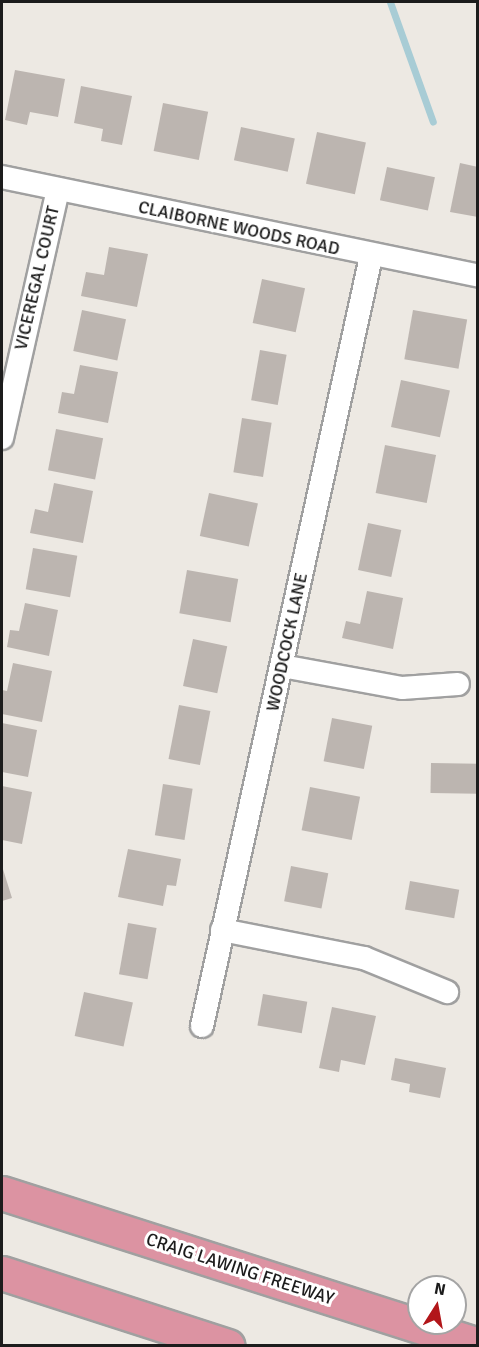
<!DOCTYPE html>
<style>
body{margin:0}
#map{position:relative;width:479px;height:1347px;overflow:hidden;background:#ede9e3;font-family:Signika,sans-serif}
div>[style]{position:absolute}
.stream>*{height:7px;margin:-3.5px;padding:0 3.5px;transform-origin:3.5px;border-radius:3.5px;background:#a8ccd5}
.building>*{inset:0;background:#bcb5b0;transform-origin:0 0}
.roads{filter:drop-shadow(2px 0 #a0a0a0) drop-shadow(-2px 0 #a0a0a0) drop-shadow(0 2px #a0a0a0) drop-shadow(0 -2px #a0a0a0)}
.street>*{height:22px;margin:-11px;padding:0 11px;transform-origin:11px;border-radius:11px;background:#fff}
.highway>*{height:33px;margin:-16.5px;padding:0 16.5px;transform-origin:16.5px;border-radius:16.5px;background:#dc93a2}
span{translate:-50% -50%;white-space:nowrap;text-align:center;line-height:1.15;-webkit-text-stroke:6px #fff;paint-order:stroke}
.street-label{font-size:18px;color:#1c1c1c}
.frame{position:absolute;inset:0;border:3px solid #1c1c1c;pointer-events:none}
.north{position:absolute;left:407px;top:1275px;width:60px;height:60px;box-sizing:border-box;background:#fff;border:2px solid #a4a4a4;border-radius:50%;rotate:11deg;font-size:16px;font-weight:700;line-height:24px;text-align:center;color:#1c1c1c}
.north::after{content:'';display:block;margin:auto;width:21px;height:27px;background:#b2161a;clip-path:polygon(50% 0,100% 100%,50% 72%,0 100%)}
</style>
<div id="map">
<div class="stream">
<i style="left:390px;top:2px;width:127px;rotate:70.3deg"></i>
</div>
<div class="building">
<i style="clip-path:polygon(15px 70px,65px 79px,58px 117px,30px 112px,27px 125px,5px 120px)"></i>
<i style="clip-path:polygon(81px 86px,132px 96px,122px 145px,101px 141px,103px 129px,74px 123px)"></i>
<i style="left:163px;top:103px;width:46px;height:49px;rotate:11deg"></i>
<i style="left:241px;top:127px;width:55px;height:34px;rotate:12deg"></i>
<i style="left:317px;top:132px;width:50px;height:53px;rotate:12deg"></i>
<i style="clip-path:polygon(460px 163px,478px 167px,478px 217px,450px 212px)"></i>
<i style="left:387px;top:167px;width:49px;height:34px;rotate:12deg"></i>
<i style="clip-path:polygon(109px 247px,148px 254px,137px 307px,81px 296px,86px 272px,104px 275px)"></i>
<i style="left:262px;top:279px;width:44px;height:45px;rotate:12deg"></i>
<i style="left:82px;top:310px;width:45px;height:42px;rotate:12deg"></i>
<i style="left:413px;top:310px;width:55px;height:50px;rotate:10deg"></i>
<i style="left:260px;top:350px;width:27px;height:51px;rotate:10deg"></i>
<i style="clip-path:polygon(80px 365px,118px 372px,108px 423px,58px 413px,62px 392px,74px 394px)"></i>
<i style="left:401px;top:380px;width:50px;height:48px;rotate:12deg"></i>
<i style="left:242px;top:418px;width:30px;height:55px;rotate:9deg"></i>
<i style="left:56px;top:429px;width:48px;height:42px;rotate:11deg"></i>
<i style="left:385px;top:445px;width:52px;height:49px;rotate:11deg"></i>
<i style="clip-path:polygon(54px 483px,93px 491px,83px 543px,30px 533px,35px 509px,48px 512px)"></i>
<i style="left:209px;top:493px;width:50px;height:44px;rotate:12deg"></i>
<i style="left:368px;top:523px;width:34px;height:48px;rotate:12deg"></i>
<i style="left:33px;top:548px;width:45px;height:42px;rotate:10deg"></i>
<i style="left:187px;top:570px;width:52px;height:44px;rotate:10deg"></i>
<i style="clip-path:polygon(367px 591px,403px 598px,393px 649px,342px 638px,346px 621px,360px 624px)"></i>
<i style="clip-path:polygon(25px 603px,58px 610px,49px 656px,7px 647px,10px 630px,19px 631px)"></i>
<i style="left:193px;top:639px;width:35px;height:48px;rotate:12deg"></i>
<i style="clip-path:polygon(13px 663px,52px 671px,42px 722px,2px 714px,2px 690px,7px 691px)"></i>
<i style="left:179px;top:705px;width:32px;height:55px;rotate:11deg"></i>
<i style="left:332px;top:718px;width:41px;height:44px;rotate:11deg"></i>
<i style="clip-path:polygon(2px 723px,37px 730px,28px 777px,2px 772px)"></i>
<i style="left:431px;top:763px;width:47px;height:30px;rotate:1deg"></i>
<i style="left:163px;top:784px;width:30px;height:52px;rotate:9deg"></i>
<i style="clip-path:polygon(2px 786px,32px 792px,22px 844px,2px 840px)"></i>
<i style="left:310px;top:787px;width:51px;height:44px;rotate:11deg"></i>
<i style="clip-path:polygon(128px 849px,181px 859px,176px 886px,167px 885px,163px 906px,118px 897px)"></i>
<i style="clip-path:polygon(2px 866px,12px 898px,2px 901px)"></i>
<i style="left:291px;top:866px;width:38px;height:36px;rotate:11deg"></i>
<i style="left:410px;top:881px;width:50px;height:29px;rotate:10deg"></i>
<i style="left:128px;top:923px;width:29px;height:52px;rotate:10deg"></i>
<i style="left:84px;top:992px;width:50px;height:45px;rotate:12deg"></i>
<i style="left:263px;top:994px;width:45px;height:32px;rotate:10deg"></i>
<i style="clip-path:polygon(332px 1007px,376px 1016px,365px 1065px,341px 1060px,339px 1072px,319px 1068px)"></i>
<i style="clip-path:polygon(395px 1058px,446px 1068px,440px 1098px,409px 1092px,410px 1084px,391px 1080px)"></i>
</div>
<div class="roads">
<div class="street">
<i style="left:2px;top:177px;width:486px;rotate:11.7deg"></i>
<i style="left:2px;top:438px;width:255px;rotate:-77.3deg"></i>
<i style="left:282px;top:666px;width:122px;rotate:10.4deg"></i>
<i style="left:402px;top:688px;width:56px;rotate:-4.1deg"></i>
<i style="left:222px;top:930px;width:145px;rotate:11.2deg"></i>
<i style="left:364px;top:958px;width:90px;rotate:22.3deg"></i>
<i style="left:202px;top:1026px;width:787px;rotate:-77.61deg"></i>
</div>
<div class="highway">
<i style="left:2px;top:1193px;width:500px;rotate:17.7deg"></i>
<i style="left:2px;top:1273px;width:237px;rotate:17.9deg"></i>
</div>
</div>
<div class="street-label">
<span style="left:239px;top:228px;rotate:12deg">CLAIBORNE WOODS ROAD</span>
<span style="left:37px;top:278px;rotate:-77deg">VICEREGAL COURT</span>
<span style="left:287px;top:642px;rotate:-78deg">WOODCOCK LANE</span>
<span style="left:240px;top:1269px;rotate:18deg">CRAIG LAWING FREEWAY</span>
</div>
<div class="frame"></div>
<div class="north">N</div>
</div>
